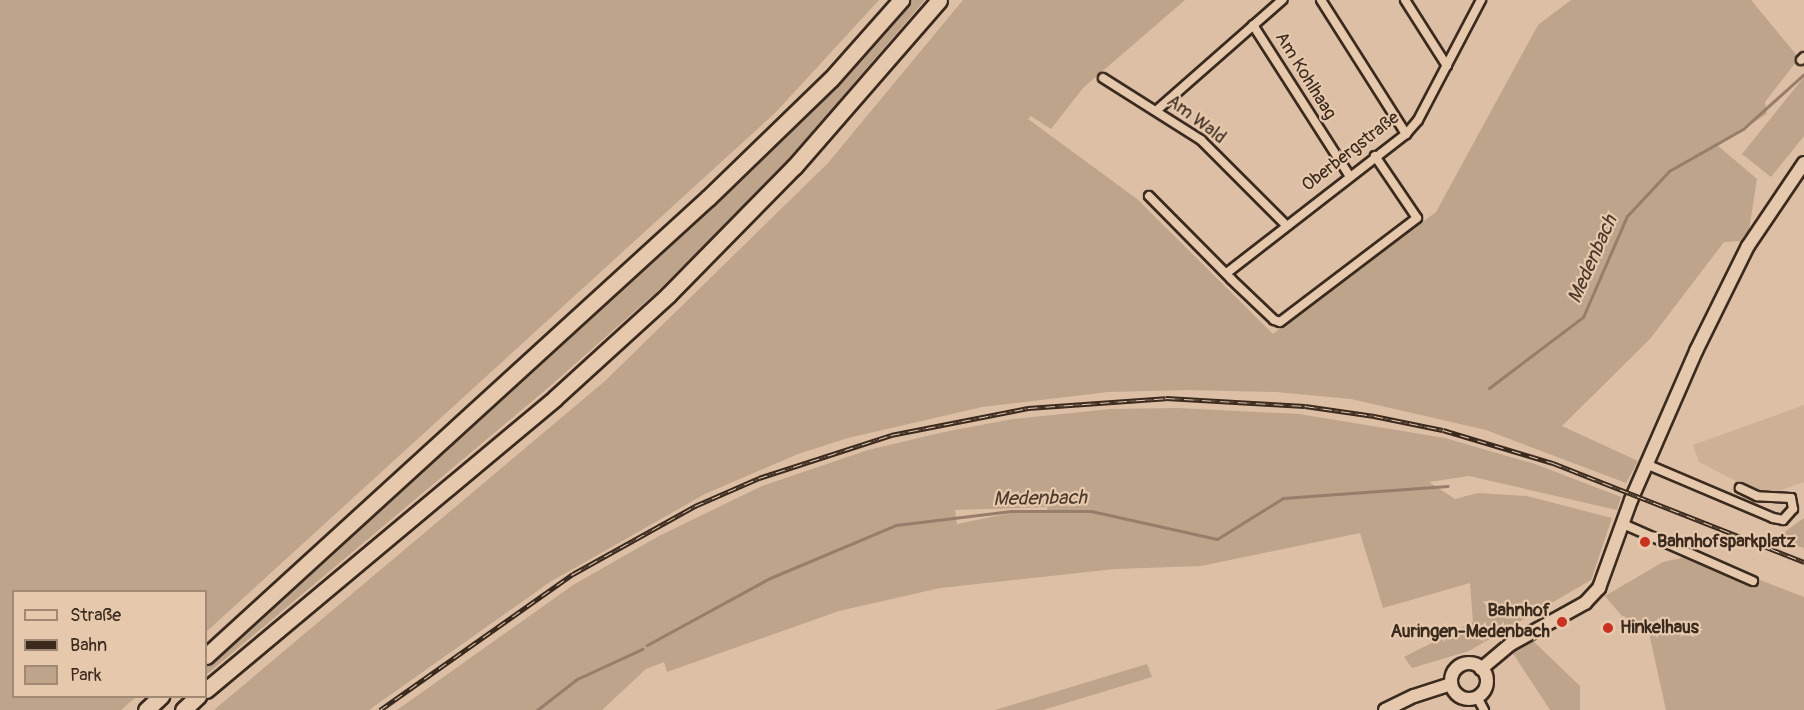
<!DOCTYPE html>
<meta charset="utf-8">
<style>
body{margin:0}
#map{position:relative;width:1804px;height:710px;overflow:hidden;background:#dcbfa4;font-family:Pangolin,sans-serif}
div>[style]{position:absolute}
.built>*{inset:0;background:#cdb197}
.green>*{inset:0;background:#bea48b}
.stream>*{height:3px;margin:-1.5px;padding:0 1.5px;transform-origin:1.5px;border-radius:1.5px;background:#967e6a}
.roads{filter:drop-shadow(2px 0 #3b2a1e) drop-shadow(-2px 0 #3b2a1e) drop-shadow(0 2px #3b2a1e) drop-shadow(0 -2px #3b2a1e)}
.minor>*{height:8px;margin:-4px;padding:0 4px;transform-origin:4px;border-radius:4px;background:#e6c9ad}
.secondary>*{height:12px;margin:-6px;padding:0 6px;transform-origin:6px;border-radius:6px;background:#e6c9ad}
.secondary>.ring{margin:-6px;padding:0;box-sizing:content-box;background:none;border:12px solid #e6c9ad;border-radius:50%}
.motorway>*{height:15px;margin:-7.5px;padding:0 7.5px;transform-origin:7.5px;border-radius:7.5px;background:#e6c9ad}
.rail>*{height:5px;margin-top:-2.5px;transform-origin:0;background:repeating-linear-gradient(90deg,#e6c9ad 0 9px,#3b2a1e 0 18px);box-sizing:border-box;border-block:2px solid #3b2a1e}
.dots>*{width:16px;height:16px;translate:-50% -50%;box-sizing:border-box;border:3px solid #e6c9ad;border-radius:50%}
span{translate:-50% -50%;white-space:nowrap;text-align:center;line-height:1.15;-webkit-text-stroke:4.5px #e6c9ad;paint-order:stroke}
.street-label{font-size:18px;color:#3b2a1e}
.poi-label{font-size:18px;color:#3b2a1e;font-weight:700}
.left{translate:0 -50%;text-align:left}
.right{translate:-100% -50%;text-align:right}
.water-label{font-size:20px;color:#4d3b2d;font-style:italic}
.legend{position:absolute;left:12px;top:590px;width:195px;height:108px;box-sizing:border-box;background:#e6c9ad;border:2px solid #a28974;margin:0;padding:8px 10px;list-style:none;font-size:18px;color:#3b2a1e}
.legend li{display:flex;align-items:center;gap:12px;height:30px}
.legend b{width:30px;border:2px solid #a28974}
</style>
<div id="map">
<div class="built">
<i style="clip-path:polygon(1804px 405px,1804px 482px,1770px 494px,1757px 492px,1699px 462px,1693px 445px)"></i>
</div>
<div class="green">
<i style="clip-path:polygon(0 0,879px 0,776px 112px,206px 632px,206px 592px,14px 592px,14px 696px,136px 697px,121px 710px,0 710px)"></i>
<i style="clip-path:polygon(909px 0,925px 0,788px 160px,661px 288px,549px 387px,206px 675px,206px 666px,713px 206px,835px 84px)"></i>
<i style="clip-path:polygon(963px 0,1185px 0,1083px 88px,1051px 129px,1031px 116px,1028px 119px,1137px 199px,1273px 334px,1436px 212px,1538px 25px,1571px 0,1751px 0,1799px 58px,1765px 102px,1767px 114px,1717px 145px,1757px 179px,1749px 230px,1740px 241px,1724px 242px,1650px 339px,1562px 426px,1638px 461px,1626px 483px,1486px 430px,1351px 399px,1276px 392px,1189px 390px,1108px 392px,982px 407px,848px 438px,798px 454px,705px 494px,550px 582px,369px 710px,214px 710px,605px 381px,828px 163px)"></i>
<i style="clip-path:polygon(1804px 77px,1804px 136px,1771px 177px,1742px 154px)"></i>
<i style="clip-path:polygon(evenodd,1177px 408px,1299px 414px,1445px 438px,1535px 464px,1621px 497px,1617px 510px,1469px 476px,1429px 482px,1455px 499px,1478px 493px,1527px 496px,1612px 518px,1591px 580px,1469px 651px,1412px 668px,1404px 657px,1473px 622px,1470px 583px,1383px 608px,1360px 533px,1201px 566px,1115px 569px,940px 588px,839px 611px,667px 672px,664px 662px,646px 669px,602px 710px,397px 710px,573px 585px,659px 536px,762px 486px,868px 450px,944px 432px,1013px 419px,1111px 409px,1177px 408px,1047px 507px,1048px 513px,1011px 513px,957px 524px,955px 510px,1047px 507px)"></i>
<i style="clip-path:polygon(1804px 518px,1804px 548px,1777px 539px,1786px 531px)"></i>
<i style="clip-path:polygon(1696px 555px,1804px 597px,1804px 710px,1666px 710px,1648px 628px,1621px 615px,1605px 596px,1663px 562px)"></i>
<i style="clip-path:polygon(1531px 639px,1580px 686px,1580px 710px,1550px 710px,1512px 652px)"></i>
<i style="clip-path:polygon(1147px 664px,1152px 677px,1043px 710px,995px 710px)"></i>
</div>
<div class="stream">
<i style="left:1489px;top:388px;width:118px;rotate:-37.1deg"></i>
<i style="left:1583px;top:317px;width:110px;rotate:-66.5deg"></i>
<i style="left:1627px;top:216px;width:62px;rotate:-47deg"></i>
<i style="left:1669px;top:171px;width:85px;rotate:-29.6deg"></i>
<i style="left:1743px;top:129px;width:82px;rotate:-42deg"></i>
<i style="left:647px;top:645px;width:140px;rotate:-28.6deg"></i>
<i style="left:770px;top:578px;width:137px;rotate:-22.8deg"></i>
<i style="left:896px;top:525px;width:116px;rotate:-6.9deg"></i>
<i style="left:1011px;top:511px;width:80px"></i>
<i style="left:1091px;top:511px;width:129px;rotate:12.5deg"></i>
<i style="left:1217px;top:539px;width:78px;rotate:-31.8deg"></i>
<i style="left:1283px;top:498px;width:165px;rotate:-4.2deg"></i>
<i style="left:537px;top:710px;width:51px;rotate:-37.8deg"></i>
<i style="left:577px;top:679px;width:72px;rotate:-24.8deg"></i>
</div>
<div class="roads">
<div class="minor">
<i style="left:1321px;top:0;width:159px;rotate:57.6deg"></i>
<i style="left:1405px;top:0;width:78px;rotate:57.5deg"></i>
<i style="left:1253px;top:25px;width:178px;rotate:57.4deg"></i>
<i style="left:1801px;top:60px;width:4px;rotate:-45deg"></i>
<i style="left:1103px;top:78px;width:116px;rotate:32.3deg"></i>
<i style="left:1201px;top:140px;width:120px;rotate:45deg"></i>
<i style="left:1157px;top:110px;width:167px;rotate:-41.3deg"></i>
<i style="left:1149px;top:196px;width:117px;rotate:45.3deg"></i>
<i style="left:1231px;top:279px;width:59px;rotate:43.6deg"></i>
<i style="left:1274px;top:320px;width:6px;rotate:18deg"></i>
<i style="left:1280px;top:322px;width:172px;rotate:-37.2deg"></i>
<i style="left:1417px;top:218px;width:75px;rotate:-124.1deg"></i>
<i style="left:1228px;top:272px;width:225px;rotate:-37.8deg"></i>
<i style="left:1406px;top:134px;width:18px;rotate:-49deg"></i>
<i style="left:1418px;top:120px;width:136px;rotate:-62.3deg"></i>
<i style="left:1646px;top:464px;width:138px;rotate:23deg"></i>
<i style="left:1773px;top:518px;width:10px;rotate:11deg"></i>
<i style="left:1783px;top:520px;width:15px;rotate:-48deg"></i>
<i style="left:1793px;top:509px;width:11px;rotate:-100deg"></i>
<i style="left:1791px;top:498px;width:34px;rotate:-177deg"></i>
<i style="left:1757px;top:496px;width:19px;rotate:-155deg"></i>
<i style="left:1623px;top:524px;width:142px;rotate:23.7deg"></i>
<i style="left:1477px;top:697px;width:15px;rotate:62deg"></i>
</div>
<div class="secondary">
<i class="ring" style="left:1451px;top:663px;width:24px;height:24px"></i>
<i style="left:1481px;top:669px;width:39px;rotate:-40deg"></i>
<i style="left:1511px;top:644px;width:85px;rotate:-29deg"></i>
<i style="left:1585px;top:603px;width:21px;rotate:-47deg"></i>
<i style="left:1599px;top:588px;width:94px;rotate:-70deg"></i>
<i style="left:1631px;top:500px;width:163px;rotate:-66.4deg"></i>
<i style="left:1696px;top:351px;width:117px;rotate:-63.7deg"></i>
<i style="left:1748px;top:246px;width:100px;rotate:-56deg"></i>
<i style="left:1385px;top:710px;width:32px;rotate:-26deg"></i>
<i style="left:1414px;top:696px;width:39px;rotate:-18deg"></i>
</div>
<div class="motorway">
<i style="left:206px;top:656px;width:680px;rotate:-42.38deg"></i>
<i style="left:708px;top:198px;width:171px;rotate:-44.1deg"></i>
<i style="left:831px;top:79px;width:106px;rotate:-48.5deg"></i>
<i style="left:206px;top:690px;width:455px;rotate:-39.9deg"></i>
<i style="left:555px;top:398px;width:153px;rotate:-42.3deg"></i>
<i style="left:668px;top:295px;width:180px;rotate:-45.5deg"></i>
<i style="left:794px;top:167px;width:221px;rotate:-49deg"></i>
<i style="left:146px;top:710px;width:21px;rotate:-43deg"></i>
<i style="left:183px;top:710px;width:21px;rotate:-43deg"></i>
</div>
</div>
<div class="rail">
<i style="left:380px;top:710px;width:236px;rotate:-35.2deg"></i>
<i style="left:573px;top:574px;width:140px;rotate:-29.1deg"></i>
<i style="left:695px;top:506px;width:70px;rotate:-23.6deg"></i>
<i style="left:759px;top:478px;width:139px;rotate:-18deg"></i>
<i style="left:891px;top:435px;width:140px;rotate:-11.1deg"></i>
<i style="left:1028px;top:408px;width:138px;rotate:-4.1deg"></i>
<i style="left:1166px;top:398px;width:139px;rotate:3.3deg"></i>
<i style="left:1305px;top:406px;width:70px;rotate:8.2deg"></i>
<i style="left:1374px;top:416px;width:70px;rotate:11.5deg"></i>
<i style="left:1443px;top:430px;width:115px;rotate:16.7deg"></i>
<i style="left:1553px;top:463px;width:270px;rotate:21.5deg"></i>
</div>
<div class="dots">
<i style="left:1645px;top:542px;background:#c8321e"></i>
<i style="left:1562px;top:622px;background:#c8321e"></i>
<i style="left:1608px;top:628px;background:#c8321e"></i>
</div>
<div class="street-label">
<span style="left:1305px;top:76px;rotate:58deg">Am Kohlhaag</span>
<span style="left:1196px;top:120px;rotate:37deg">Am Wald</span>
<span style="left:1351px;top:152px;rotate:-38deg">Oberbergstraße</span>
</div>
<div class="poi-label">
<span class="left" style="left:1657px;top:542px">Bahnhofsparkplatz</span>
<span class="right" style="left:1550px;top:622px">Bahnhof<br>Auringen-Medenbach</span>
<span class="left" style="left:1620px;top:628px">Hinkelhaus</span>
</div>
<div class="water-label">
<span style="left:1592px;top:259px;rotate:-66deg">Medenbach</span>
<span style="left:1040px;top:498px;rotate:-1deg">Medenbach</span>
</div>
<ul class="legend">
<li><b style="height:8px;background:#e6c9ad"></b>Straße</li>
<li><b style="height:8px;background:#3b2a1e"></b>Bahn</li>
<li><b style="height:16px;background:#bea48b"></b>Park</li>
</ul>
</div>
